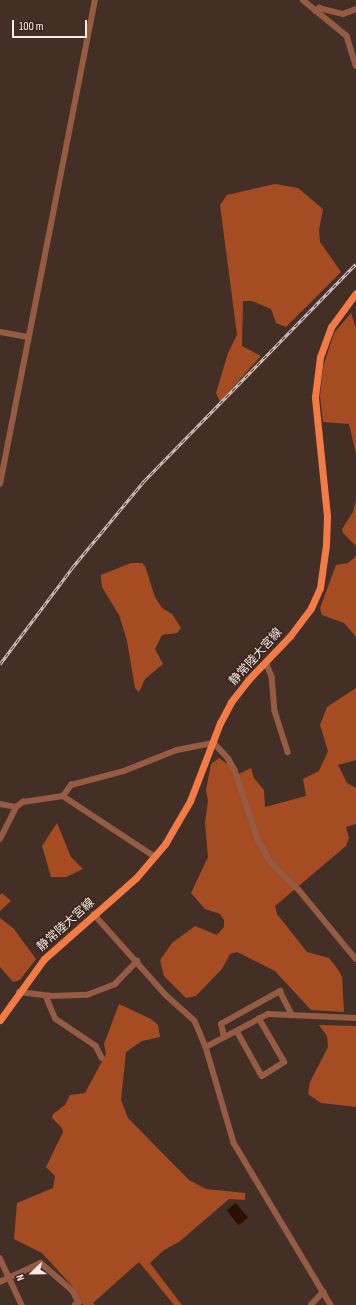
<!DOCTYPE html>
<meta charset="utf-8">
<style>
body{margin:0}
#map{position:relative;width:356px;height:1305px;overflow:hidden;background:#442f27;font-family:"Sofia Sans Condensed","Noto Sans JP",sans-serif}
div>[style]{position:absolute}
.forest>*{inset:0;background:#a54c22}
.water>*{inset:0;background:#2c1004;transform-origin:0 0}
.minor>*{height:5.5px;margin:-2.75px;padding:0 2.75px;transform-origin:2.75px;border-radius:2.75px;background:#955b43}
.major>*{height:7px;margin:-3.5px;padding:0 3.5px;transform-origin:3.5px;border-radius:3.5px;background:#f37c46}
.rail>*{height:3px;margin-top:-1.5px;transform-origin:0;background:repeating-linear-gradient(90deg,#3a251d 0 4.5px,#ddcdc7 0 9px);box-sizing:border-box;border-block:1px solid #ddcdc7}
span{translate:-50% -50%;white-space:nowrap;text-align:center;line-height:1.15;-webkit-text-stroke:3px #3a251d;paint-order:stroke}
.street-label{font-size:12px;color:#f8eae4}
.north{position:absolute;left:12px;top:1253px;width:40px;height:40px;-webkit-text-stroke:3px #3a251d;paint-order:stroke;rotate:248deg;font-size:11px;font-weight:700;line-height:16px;text-align:center;color:#f8eae4}
.north::after{content:'';display:block;margin:auto;width:14px;height:18px;background:#f8eae4;clip-path:polygon(50% 0,100% 100%,50% 72%,0 100%)}
.scale{position:absolute;left:12px;top:20px;width:75px;height:18px;box-sizing:border-box;border:2px solid #f8eae4;border-top:0;padding-left:5px;font-size:12px;line-height:14px;white-space:nowrap;color:#f8eae4;-webkit-text-stroke:3px #3a251d;paint-order:stroke}
</style>
<div id="map">
<div class="forest">
<i style="clip-path:polygon(275px 184px,298px 188px,323px 209px,319px 230px,320px 242px,341px 272px,286px 327px,276px 323px,271px 309px,252px 301px,243px 301px,242px 346px,261px 356px,220px 402px,216px 393px,228px 353px,237px 335px,220px 205px,227px 195px)"></i>
<i style="clip-path:polygon(351px 313px,356px 328px,356px 454px,349px 424px,323px 422px,320px 396px,323px 367px,334px 333px)"></i>
<i style="clip-path:polygon(356px 500px,356px 546px,343px 533px,342px 529px,353px 512px)"></i>
<i style="clip-path:polygon(356px 556px,356px 637px,344px 623px,322px 615px,320px 608px,336px 565px,348px 563px)"></i>
<i style="clip-path:polygon(131px 563px,142px 563px,145px 566px,155px 597px,162px 608px,172px 614px,181px 628px,177px 633px,162px 635px,155px 649px,163px 664px,145px 679px,139px 692px,135px 688px,127px 641px,119px 615px,102px 587px,101px 578px,101px 575px)"></i>
<i style="clip-path:polygon(356px 688px,356px 760px,338px 765px,347px 783px,356px 788px,356px 824px,346px 827px,349px 838px,346px 846px,275px 906px,277px 914px,307px 952px,329px 958px,339px 971px,342px 977px,344px 1012px,311px 1010px,275px 971px,237px 952px,230px 954px,222px 969px,196px 996px,186px 998px,164px 976px,160px 960px,172px 943px,195px 926px,217px 935px,224px 927px,224px 920px,220px 914px,205px 909px,191px 893px,208px 857px,205px 823px,208px 801px,206px 790px,211px 764px,219px 758px,229px 765px,235px 776px,251px 768px,254px 778px,264px 790px,265px 807px,306px 796px,303px 779px,319px 771px,328px 751px,320px 725px,327px 707px)"></i>
<i style="clip-path:polygon(57px 823px,71px 857px,83px 869px,66px 877px,51px 877px,42px 846px)"></i>
<i style="clip-path:polygon(2px 893px,11px 901px,0 911px,0 895px)"></i>
<i style="clip-path:polygon(0 918px,14px 929px,36px 959px,20px 980px,13px 982px,0 967px)"></i>
<i style="clip-path:polygon(119px 1004px,151px 1019px,158px 1025px,160px 1037px,142px 1041px,126px 1052px,121px 1100px,128px 1118px,189px 1180px,206px 1189px,245px 1193px,245px 1200px,229px 1199px,179px 1242px,164px 1250px,150px 1263px,182px 1305px,174px 1305px,139px 1262px,93px 1303px,95px 1305px,83px 1305px,73px 1287px,42px 1253px,14px 1239px,17px 1203px,53px 1188px,55px 1176px,46px 1167px,63px 1132px,62px 1128px,52px 1118px,53px 1114px,65px 1105px,70px 1095px,85px 1093px,106px 1054px,104px 1044px)"></i>
<i style="clip-path:polygon(319px 1025px,356px 1026px,356px 1107px,321px 1103px,308px 1094px,310px 1082px,328px 1047px,327px 1036px)"></i>
</div>
<div class="water">
<i style="left:236px;top:1203px;width:19px;height:12px;rotate:51deg"></i>
</div>
<div class="minor">
<i style="left:303px;top:0;width:57px;rotate:39.3deg"></i>
<i style="left:347px;top:36px;width:31px;rotate:73deg"></i>
<i style="left:315px;top:11px;width:5px;rotate:-37deg"></i>
<i style="left:319px;top:8px;width:25px;rotate:14deg"></i>
<i style="left:343px;top:14px;width:14px;rotate:-21deg"></i>
<i style="left:0;top:332px;width:28px;rotate:10deg"></i>
<i style="left:0;top:484px;width:493px;rotate:-78.9deg"></i>
<i style="left:266px;top:662px;width:16px;rotate:68deg"></i>
<i style="left:272px;top:677px;width:34px;rotate:85deg"></i>
<i style="left:275px;top:711px;width:43px;rotate:72.4deg"></i>
<i style="left:63px;top:796px;width:14px;rotate:-54deg"></i>
<i style="left:71px;top:785px;width:55px;rotate:-14.8deg"></i>
<i style="left:124px;top:771px;width:57px;rotate:-21.6deg"></i>
<i style="left:177px;top:750px;width:38px;rotate:-11deg"></i>
<i style="left:214px;top:743px;width:21px;rotate:47deg"></i>
<i style="left:228px;top:758px;width:14px;rotate:60deg"></i>
<i style="left:235px;top:770px;width:73px;rotate:71.6deg"></i>
<i style="left:258px;top:839px;width:25px;rotate:61deg"></i>
<i style="left:270px;top:861px;width:41px;rotate:45deg"></i>
<i style="left:299px;top:890px;width:89px;rotate:50.4deg"></i>
<i style="left:0;top:804px;width:16px;rotate:11deg"></i>
<i style="left:0;top:839px;width:36px;rotate:-63deg"></i>
<i style="left:16px;top:807px;width:9px;rotate:-36deg"></i>
<i style="left:23px;top:802px;width:40px;rotate:-8.5deg"></i>
<i style="left:63px;top:796px;width:109px;rotate:33.4deg"></i>
<i style="left:94px;top:914px;width:107px;rotate:48.4deg"></i>
<i style="left:165px;top:994px;width:40px;rotate:42deg"></i>
<i style="left:195px;top:1021px;width:28px;rotate:67deg"></i>
<i style="left:206px;top:1047px;width:100px;rotate:73.7deg"></i>
<i style="left:234px;top:1143px;width:189px;rotate:59.1deg"></i>
<i style="left:19px;top:992px;width:33px;rotate:7deg"></i>
<i style="left:52px;top:996px;width:35px;rotate:-2deg"></i>
<i style="left:87px;top:995px;width:30px;rotate:-21deg"></i>
<i style="left:115px;top:984px;width:32px;rotate:-46deg"></i>
<i style="left:46px;top:996px;width:25px;rotate:67deg"></i>
<i style="left:56px;top:1019px;width:48px;rotate:34deg"></i>
<i style="left:96px;top:1046px;width:13px;rotate:63deg"></i>
<i style="left:237px;top:1031px;width:51px;rotate:60.9deg"></i>
<i style="left:262px;top:1076px;width:26px;rotate:-32deg"></i>
<i style="left:284px;top:1062px;width:50px;rotate:-120.2deg"></i>
<i style="left:224px;top:1037px;width:13px;rotate:-103deg"></i>
<i style="left:221px;top:1024px;width:68px;rotate:-29.2deg"></i>
<i style="left:280px;top:991px;width:27px;rotate:63deg"></i>
<i style="left:206px;top:1047px;width:70px;rotate:-28deg"></i>
<i style="left:268px;top:1014px;width:88px;rotate:2.6deg"></i>
<i style="left:0;top:1258px;width:52px;rotate:64.9deg"></i>
<i style="left:0;top:1282px;width:45px;rotate:-24.9deg"></i>
<i style="left:41px;top:1263px;width:43px;rotate:41.2deg"></i>
<i style="left:73px;top:1291px;width:13px;rotate:63deg"></i>
<i style="left:79px;top:1303px;width:4px;rotate:153deg"></i>
<i style="left:311px;top:1305px;width:18px;rotate:-47deg"></i>
</div>
<div class="major">
<i style="left:0;top:1020px;width:75px;rotate:-54.2deg"></i>
<i style="left:44px;top:959px;width:123px;rotate:-41.4deg"></i>
<i style="left:136px;top:878px;width:45px;rotate:-49.5deg"></i>
<i style="left:165px;top:844px;width:50px;rotate:-59.8deg"></i>
<i style="left:190px;top:801px;width:84px;rotate:-69deg"></i>
<i style="left:220px;top:723px;width:24px;rotate:-62deg"></i>
<i style="left:231px;top:702px;width:28px;rotate:-52deg"></i>
<i style="left:248px;top:680px;width:61px;rotate:-46.3deg"></i>
<i style="left:290px;top:636px;width:35px;rotate:-53deg"></i>
<i style="left:311px;top:608px;width:22px;rotate:-66deg"></i>
<i style="left:320px;top:588px;width:43px;rotate:-82.1deg"></i>
<i style="left:326px;top:545px;width:29px;rotate:-88deg"></i>
<i style="left:327px;top:516px;width:120px;rotate:-95.8deg"></i>
<i style="left:315px;top:397px;width:40px;rotate:-82.9deg"></i>
<i style="left:320px;top:357px;width:32px;rotate:-70deg"></i>
<i style="left:331px;top:327px;width:42px;rotate:-53.7deg"></i>
</div>
<div class="rail">
<i style="left:0;top:664px;width:120px;rotate:-53.1deg"></i>
<i style="left:72px;top:568px;width:113px;rotate:-50.4deg"></i>
<i style="left:144px;top:481px;width:303px;rotate:-45.7deg"></i>
</div>
<div class="street-label">
<span style="left:256px;top:657px;rotate:-48deg">静常陸大宮線</span>
<span style="left:66px;top:925px;rotate:-42deg">静常陸大宮線</span>
</div>
<div class="north">N</div>
<div class="scale">100 m</div>
</div>
